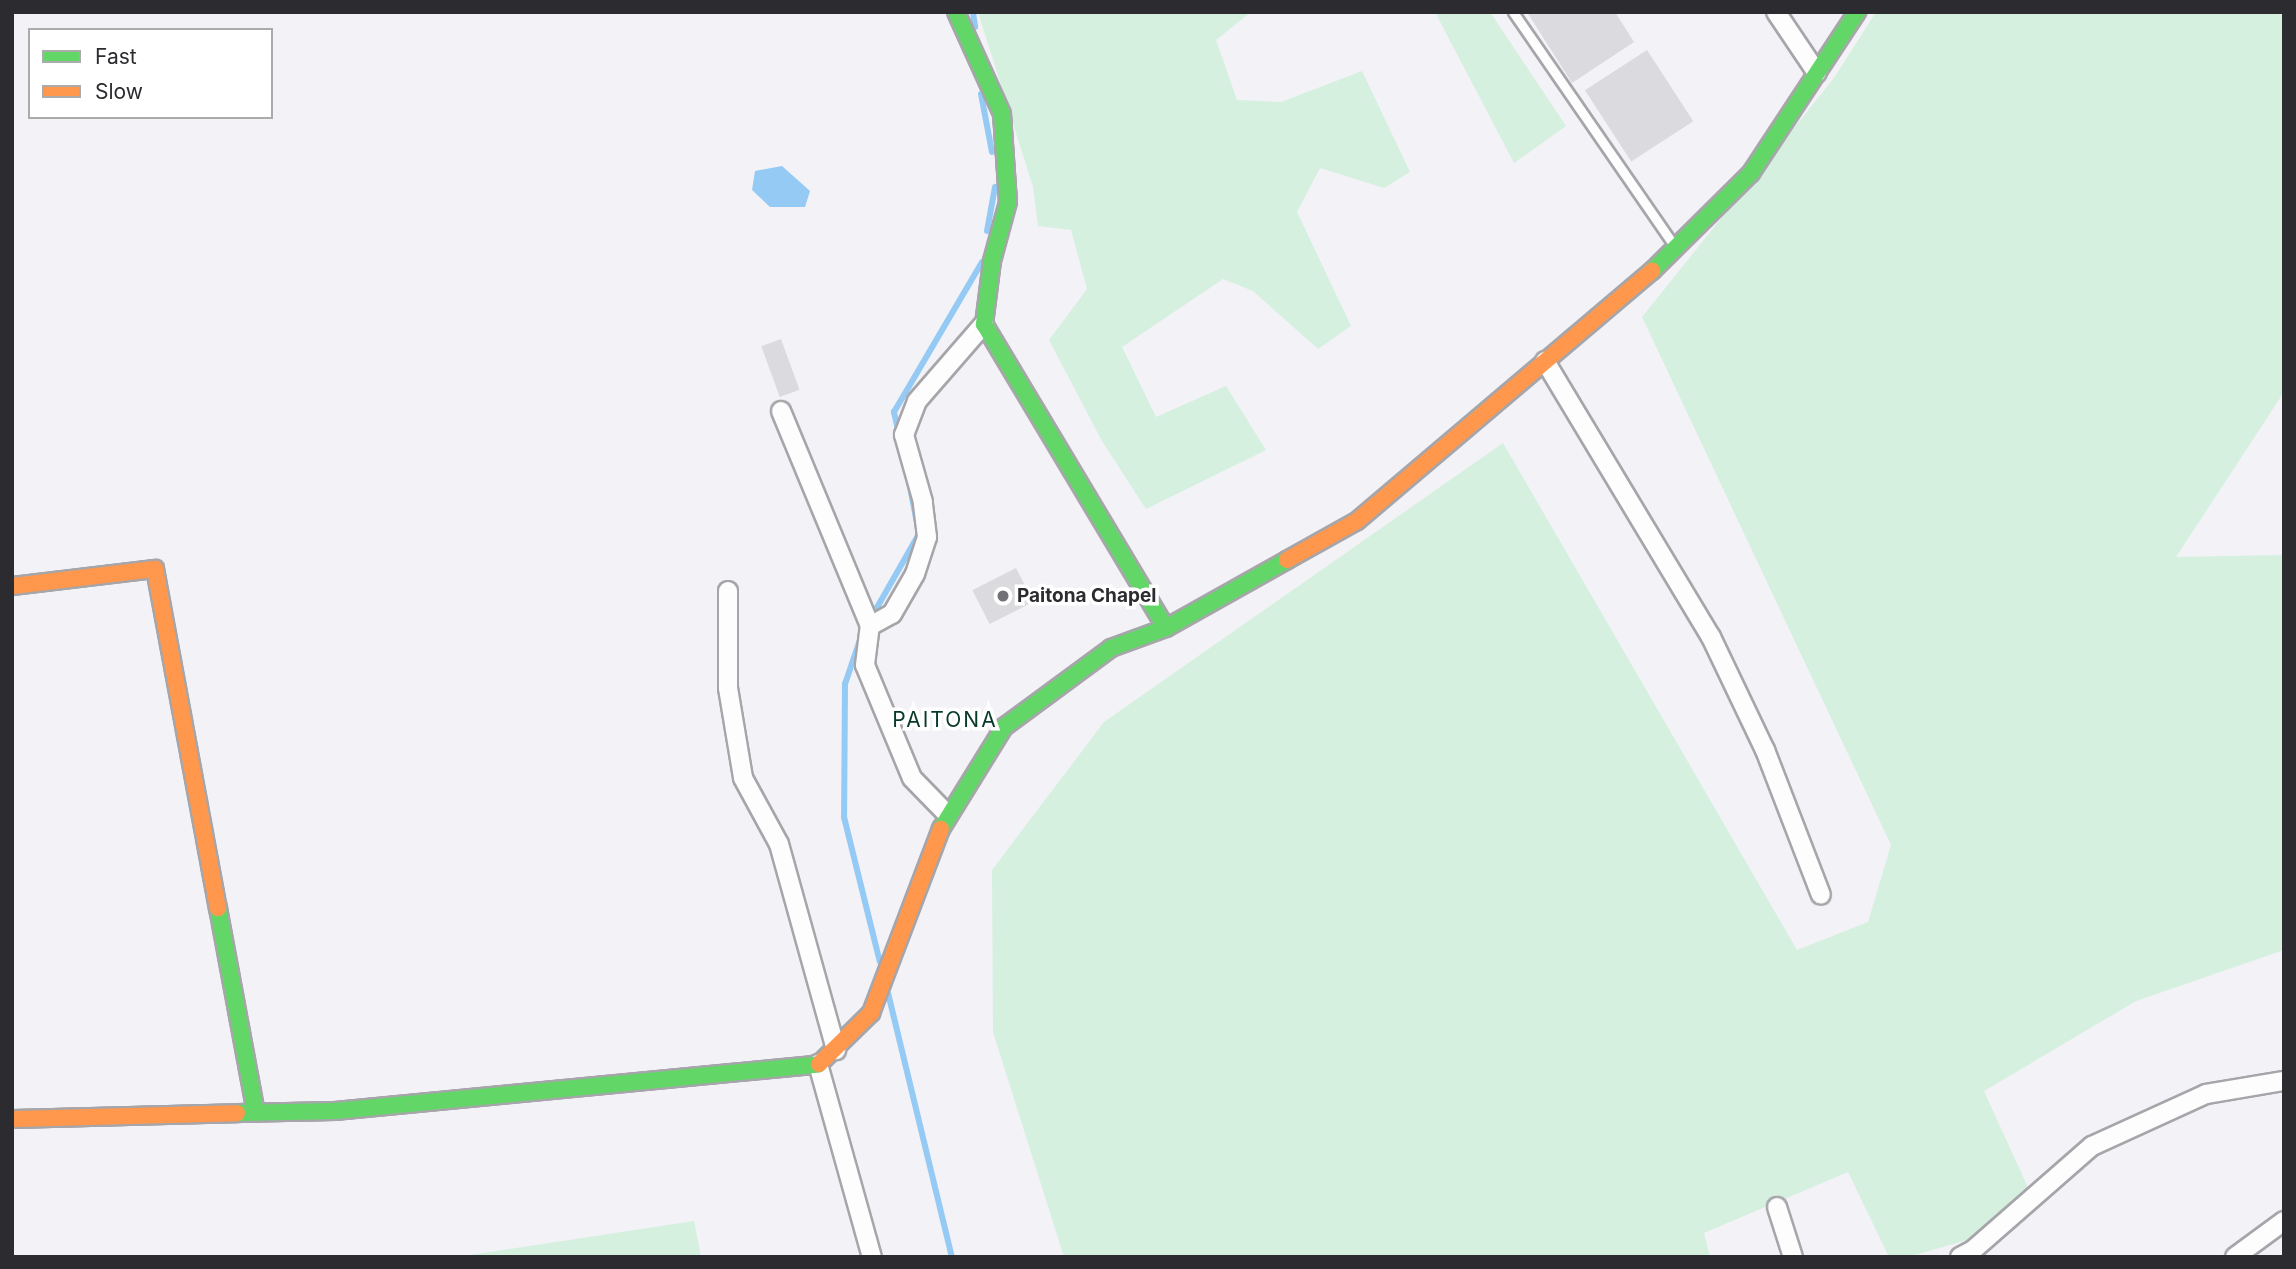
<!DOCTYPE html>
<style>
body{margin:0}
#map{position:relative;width:2296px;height:1269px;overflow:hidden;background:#f2f2f7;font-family:Inter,sans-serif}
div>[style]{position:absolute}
.green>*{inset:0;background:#d5f0df}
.water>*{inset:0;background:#94caf4}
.stream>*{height:6px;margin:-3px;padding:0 3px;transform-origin:3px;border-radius:3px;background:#94caf4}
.building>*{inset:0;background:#dbdade;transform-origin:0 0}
.roads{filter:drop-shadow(2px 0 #a6a6aa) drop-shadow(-2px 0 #a6a6aa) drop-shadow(0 2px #a6a6aa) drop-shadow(0 -2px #a6a6aa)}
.lane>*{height:9px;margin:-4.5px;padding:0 4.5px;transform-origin:4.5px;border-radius:4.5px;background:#fdfdfe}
.street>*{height:18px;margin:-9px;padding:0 9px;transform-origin:9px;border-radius:9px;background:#fdfdfe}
.fast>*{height:16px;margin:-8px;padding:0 8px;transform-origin:8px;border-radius:8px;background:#63d668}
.slow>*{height:16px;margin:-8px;padding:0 8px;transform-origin:8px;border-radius:8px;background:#ff974d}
.dots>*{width:19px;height:19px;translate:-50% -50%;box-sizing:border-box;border:4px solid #fff;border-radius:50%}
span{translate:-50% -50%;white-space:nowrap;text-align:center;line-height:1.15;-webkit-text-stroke:7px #fff;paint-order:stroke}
.poi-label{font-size:19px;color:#2c2c30;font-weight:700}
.left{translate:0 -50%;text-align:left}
.neighbourhood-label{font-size:21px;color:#083a28;letter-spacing:2px}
.frame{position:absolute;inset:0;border:14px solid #2c2c30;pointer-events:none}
.legend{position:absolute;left:28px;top:28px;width:245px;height:91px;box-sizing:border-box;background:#fff;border:2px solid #ababac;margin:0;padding:9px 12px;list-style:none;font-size:21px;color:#2c2c30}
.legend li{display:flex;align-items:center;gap:14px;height:35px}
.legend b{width:35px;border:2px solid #ababac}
</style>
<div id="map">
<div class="green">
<i style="clip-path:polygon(978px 12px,1251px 12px,1216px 40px,1237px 100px,1281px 102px,1362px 71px,1410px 172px,1384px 188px,1320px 168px,1297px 212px,1351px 326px,1318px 349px,1253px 291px,1223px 279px,1122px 347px,1156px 417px,1226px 386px,1266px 450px,1146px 509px,1102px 441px,1049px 340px,1087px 289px,1071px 230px,1038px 226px,1033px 187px)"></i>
<i style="clip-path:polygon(1435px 12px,1490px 12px,1566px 126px,1514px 163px)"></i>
<i style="clip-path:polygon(1876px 12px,2284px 12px,2284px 392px,2176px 557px,2284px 555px,2284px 950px,2136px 1001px,1984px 1091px,2029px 1190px,1967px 1240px,1908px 1257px,1889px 1257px,1848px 1172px,1704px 1233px,1710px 1257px,1064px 1257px,993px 1032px,992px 870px,1104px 722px,1503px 443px,1797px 950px,1868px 922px,1891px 845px,1642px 317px,1834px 78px)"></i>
<i style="clip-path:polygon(694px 1221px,701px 1257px,457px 1257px)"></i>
</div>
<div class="water">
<i style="clip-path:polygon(782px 166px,810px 191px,805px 207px,770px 207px,752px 190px,755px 171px)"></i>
</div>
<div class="stream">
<i style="left:973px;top:12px;width:15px;rotate:82deg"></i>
<i style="left:981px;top:94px;width:59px;rotate:79.3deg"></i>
<i style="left:987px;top:231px;width:45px;rotate:-79.7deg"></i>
<i style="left:899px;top:434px;width:23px;rotate:-103deg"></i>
<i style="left:894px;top:412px;width:174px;rotate:-59.6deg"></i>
<i style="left:909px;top:482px;width:42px;rotate:79deg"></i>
<i style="left:871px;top:618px;width:97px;rotate:-60.3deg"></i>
<i style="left:862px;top:634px;width:53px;rotate:108.8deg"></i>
<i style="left:845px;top:684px;width:133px;rotate:90.4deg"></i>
<i style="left:844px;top:817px;width:149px;rotate:76.1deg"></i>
<i style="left:888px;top:993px;width:272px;rotate:76.4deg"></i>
</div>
<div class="building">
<i style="clip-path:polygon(1527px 12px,1615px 12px,1634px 42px,1572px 83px)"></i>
<i style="left:1647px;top:50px;width:85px;height:74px;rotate:57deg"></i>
<i style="left:781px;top:339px;width:54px;height:21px;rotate:70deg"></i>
<i style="left:1016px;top:568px;width:38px;height:49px;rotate:63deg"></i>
</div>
<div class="roads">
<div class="lane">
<i style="left:1513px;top:12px;width:287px;rotate:55.4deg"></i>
</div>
<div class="street">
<i style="left:1776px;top:12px;width:73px;rotate:56.1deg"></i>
<i style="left:1545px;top:361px;width:322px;rotate:59deg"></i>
<i style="left:1711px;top:637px;width:125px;rotate:64.5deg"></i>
<i style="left:1765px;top:750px;width:155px;rotate:68.9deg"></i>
<i style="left:781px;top:411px;width:233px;rotate:67.5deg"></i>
<i style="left:728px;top:591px;width:97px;rotate:90deg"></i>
<i style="left:728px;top:688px;width:91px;rotate:80.5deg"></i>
<i style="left:743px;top:778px;width:75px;rotate:61.4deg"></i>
<i style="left:779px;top:844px;width:214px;rotate:74.5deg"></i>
<i style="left:947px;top:814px;width:50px;rotate:-134.2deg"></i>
<i style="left:912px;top:778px;width:122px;rotate:-112.6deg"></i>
<i style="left:865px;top:665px;width:39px;rotate:-83deg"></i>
<i style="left:870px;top:626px;width:25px;rotate:-29deg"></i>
<i style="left:892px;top:614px;width:46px;rotate:-60.1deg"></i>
<i style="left:915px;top:574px;width:39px;rotate:-72deg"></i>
<i style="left:927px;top:537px;width:35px;rotate:-97deg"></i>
<i style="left:923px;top:502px;width:70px;rotate:-105.8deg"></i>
<i style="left:904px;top:435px;width:36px;rotate:-69deg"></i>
<i style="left:917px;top:401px;width:102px;rotate:-49deg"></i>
<i style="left:818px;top:1064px;width:200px;rotate:74.4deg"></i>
<i style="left:1777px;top:1207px;width:52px;rotate:72.3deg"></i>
<i style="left:1960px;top:1257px;width:15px;rotate:-28deg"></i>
<i style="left:1973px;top:1250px;width:158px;rotate:-41.2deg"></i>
<i style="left:2092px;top:1146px;width:125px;rotate:-24.5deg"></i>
<i style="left:2206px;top:1094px;width:79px;rotate:-9.5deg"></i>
<i style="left:2235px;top:1257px;width:61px;rotate:-36.3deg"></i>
</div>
<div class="fast">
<i style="left:956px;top:12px;width:112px;rotate:65.7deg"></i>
<i style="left:1002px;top:114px;width:88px;rotate:86.1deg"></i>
<i style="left:1008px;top:202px;width:61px;rotate:105.2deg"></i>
<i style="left:992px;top:261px;width:64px;rotate:97.2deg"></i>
<i style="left:984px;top:324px;width:354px;rotate:59.1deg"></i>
<i style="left:1652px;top:271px;width:139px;rotate:-44.7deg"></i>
<i style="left:1751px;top:173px;width:193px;rotate:-56.6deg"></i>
<i style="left:941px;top:829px;width:120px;rotate:-58.3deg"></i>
<i style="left:1004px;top:727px;width:133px;rotate:-36.4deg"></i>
<i style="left:1111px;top:648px;width:59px;rotate:-20deg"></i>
<i style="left:1166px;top:628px;width:139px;rotate:-29.3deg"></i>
<i style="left:218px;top:908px;width:208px;rotate:79.5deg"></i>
<i style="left:237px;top:1113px;width:98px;rotate:-1.2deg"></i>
<i style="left:335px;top:1111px;width:486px;rotate:-5.5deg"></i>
</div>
<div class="slow">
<i style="left:1287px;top:560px;width:80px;rotate:-29.1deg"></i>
<i style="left:1357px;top:521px;width:387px;rotate:-40.3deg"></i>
<i style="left:12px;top:586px;width:144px;rotate:-6.8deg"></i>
<i style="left:155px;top:569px;width:345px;rotate:79.5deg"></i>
<i style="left:819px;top:1064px;width:73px;rotate:-44.4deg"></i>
<i style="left:871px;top:1013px;width:197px;rotate:-69.2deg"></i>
<i style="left:12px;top:1119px;width:225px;rotate:-1.5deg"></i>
</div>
</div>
<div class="dots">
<i style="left:1003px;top:596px;background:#717176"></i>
</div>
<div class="poi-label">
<span class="left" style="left:1017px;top:596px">Paitona Chapel</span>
</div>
<div class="neighbourhood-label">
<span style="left:945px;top:720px">PAITONA</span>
</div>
<div class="frame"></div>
<ul class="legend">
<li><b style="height:9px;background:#63d668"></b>Fast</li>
<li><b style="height:9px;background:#ff974d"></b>Slow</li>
</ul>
</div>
